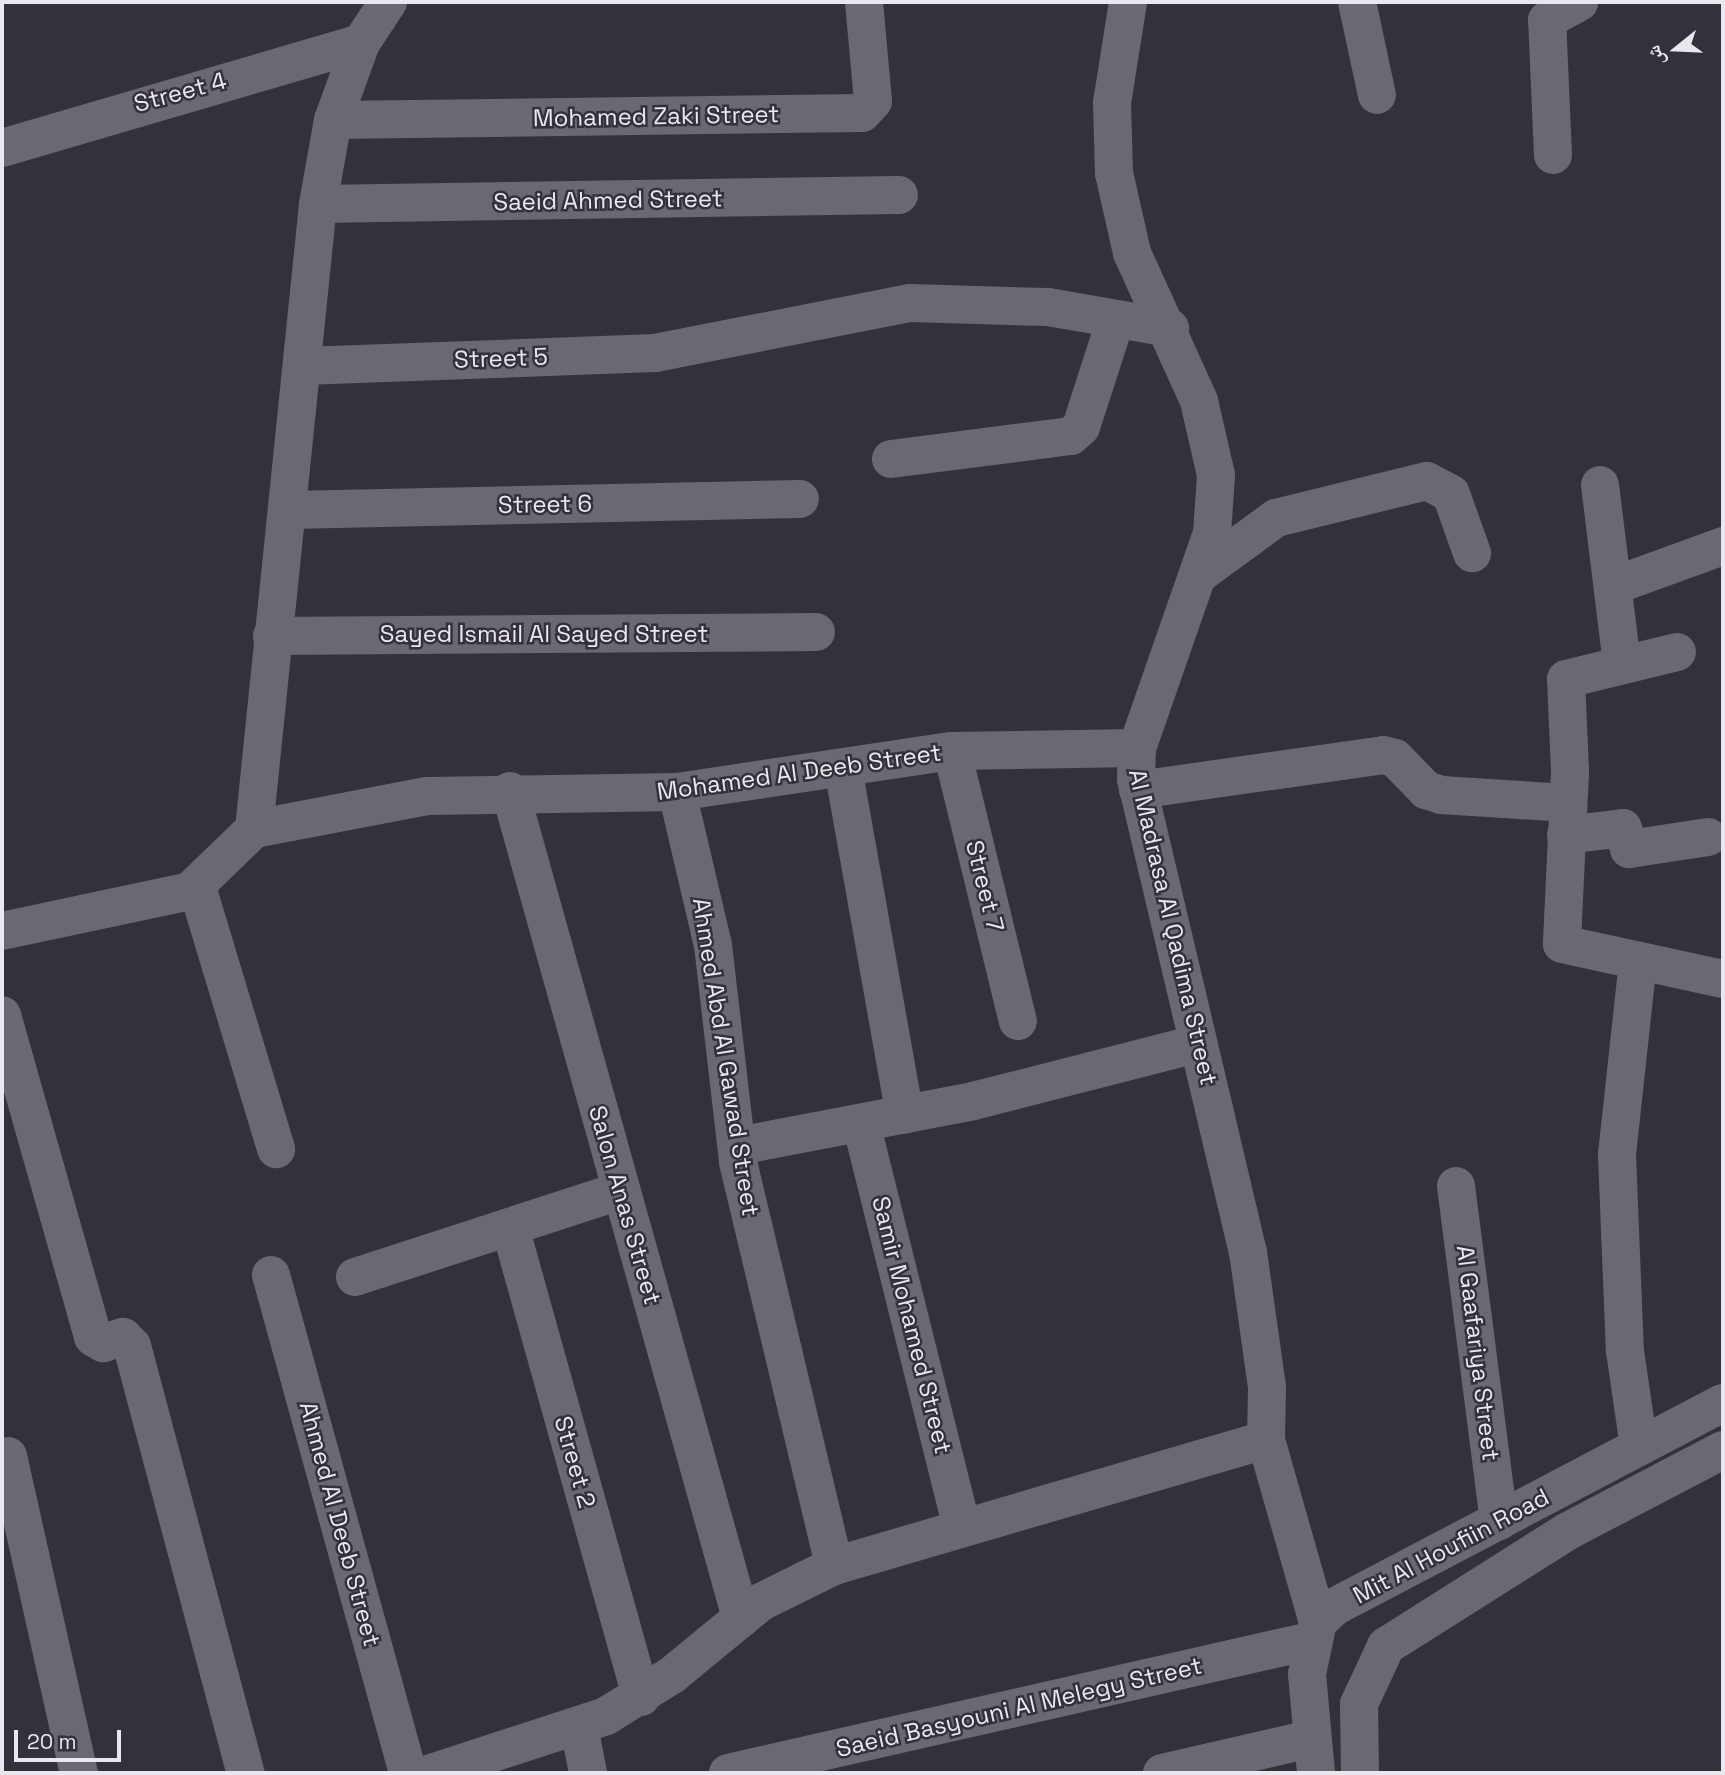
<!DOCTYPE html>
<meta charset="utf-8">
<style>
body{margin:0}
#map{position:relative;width:1725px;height:1775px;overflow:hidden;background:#35313a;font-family:"Space Grotesk","Noto Naskh Arabic",sans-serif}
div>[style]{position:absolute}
.street>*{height:38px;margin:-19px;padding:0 19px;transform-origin:19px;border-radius:19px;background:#6c6872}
span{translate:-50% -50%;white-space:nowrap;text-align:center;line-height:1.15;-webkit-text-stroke:5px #35313a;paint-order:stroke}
.street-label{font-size:24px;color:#eae8ee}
.frame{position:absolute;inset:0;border:4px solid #eae8ee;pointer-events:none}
.north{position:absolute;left:1641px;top:14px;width:70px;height:70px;-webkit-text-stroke:5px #35313a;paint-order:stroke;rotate:252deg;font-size:19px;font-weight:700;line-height:28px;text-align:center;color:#eae8ee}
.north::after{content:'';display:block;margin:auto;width:24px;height:32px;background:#eae8ee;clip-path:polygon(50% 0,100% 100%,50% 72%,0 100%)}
.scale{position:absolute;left:14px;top:1730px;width:107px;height:32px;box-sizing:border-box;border:4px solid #eae8ee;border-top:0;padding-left:9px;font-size:21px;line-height:24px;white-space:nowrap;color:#eae8ee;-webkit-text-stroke:5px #35313a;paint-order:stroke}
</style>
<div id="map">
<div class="street">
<i style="left:1128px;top:2px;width:102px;rotate:99deg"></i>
<i style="left:1112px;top:103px;width:70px;rotate:88.4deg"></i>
<i style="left:1114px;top:173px;width:82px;rotate:77.3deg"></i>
<i style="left:1132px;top:253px;width:162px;rotate:65.6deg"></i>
<i style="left:1199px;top:401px;width:76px;rotate:77.1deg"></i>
<i style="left:1216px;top:475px;width:58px;rotate:93.9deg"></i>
<i style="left:1212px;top:533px;width:228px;rotate:109.2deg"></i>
<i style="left:1137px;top:748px;width:31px;rotate:92deg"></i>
<i style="left:1136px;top:779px;width:486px;rotate:76.7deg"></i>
<i style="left:1248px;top:1252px;width:136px;rotate:82deg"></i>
<i style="left:1267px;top:1387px;width:53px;rotate:91.1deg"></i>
<i style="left:1266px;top:1440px;width:189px;rotate:74.1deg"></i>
<i style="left:1357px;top:2px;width:95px;rotate:77.9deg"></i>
<i style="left:333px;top:120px;width:529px;rotate:-0.76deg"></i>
<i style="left:862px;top:113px;width:16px;rotate:-47deg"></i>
<i style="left:873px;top:101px;width:99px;rotate:-95.2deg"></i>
<i style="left:2px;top:148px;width:374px;rotate:-16.3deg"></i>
<i style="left:1553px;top:155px;width:135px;rotate:-92.5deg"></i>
<i style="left:1547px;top:20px;width:37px;rotate:-29deg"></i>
<i style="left:318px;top:204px;width:581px;rotate:-0.89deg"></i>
<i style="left:303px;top:366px;width:352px;rotate:-2.1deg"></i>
<i style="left:655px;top:353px;width:260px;rotate:-11.1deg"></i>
<i style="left:910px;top:303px;width:138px;rotate:1.7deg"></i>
<i style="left:1048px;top:307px;width:124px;rotate:9.8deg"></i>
<i style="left:891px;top:459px;width:181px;rotate:-7.3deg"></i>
<i style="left:1071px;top:436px;width:13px;rotate:-42deg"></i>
<i style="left:1081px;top:427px;width:110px;rotate:-72.1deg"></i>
<i style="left:1600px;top:485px;width:179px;rotate:83deg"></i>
<i style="left:290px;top:510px;width:510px;rotate:-1.24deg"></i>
<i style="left:1201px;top:573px;width:93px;rotate:-36.3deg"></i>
<i style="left:1276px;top:518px;width:155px;rotate:-13.8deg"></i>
<i style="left:1427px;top:481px;width:27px;rotate:28deg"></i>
<i style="left:1451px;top:494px;width:63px;rotate:70.4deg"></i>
<i style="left:1613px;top:586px;width:117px;rotate:-20deg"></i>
<i style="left:272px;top:636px;width:544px;rotate:-0.42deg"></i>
<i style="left:1677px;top:652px;width:114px;rotate:166.3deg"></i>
<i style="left:1566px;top:679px;width:93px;rotate:87.5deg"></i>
<i style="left:1570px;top:772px;width:172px;rotate:92.7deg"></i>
<i style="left:1562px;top:944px;width:165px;rotate:12.3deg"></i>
<i style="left:952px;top:751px;width:278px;rotate:76.3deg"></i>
<i style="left:843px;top:768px;width:352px;rotate:79.9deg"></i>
<i style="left:1138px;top:790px;width:247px;rotate:-8.1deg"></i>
<i style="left:1383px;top:755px;width:12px;rotate:14deg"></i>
<i style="left:1395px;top:758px;width:45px;rotate:45.9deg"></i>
<i style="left:1426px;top:790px;width:16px;rotate:18deg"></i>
<i style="left:1441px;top:795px;width:127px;rotate:3.6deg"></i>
<i style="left:510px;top:791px;width:859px;rotate:74.39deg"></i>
<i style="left:677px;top:792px;width:157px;rotate:76.8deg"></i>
<i style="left:713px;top:945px;width:218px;rotate:83.4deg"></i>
<i style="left:738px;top:1162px;width:415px;rotate:76.6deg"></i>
<i style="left:254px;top:829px;width:628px;rotate:-84.15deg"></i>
<i style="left:318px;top:204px;width:85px;rotate:-79.9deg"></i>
<i style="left:333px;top:120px;width:82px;rotate:-70deg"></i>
<i style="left:361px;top:43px;width:49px;rotate:-56.6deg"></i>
<i style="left:1566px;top:835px;width:57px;rotate:-7deg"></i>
<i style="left:1623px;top:828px;width:22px;rotate:74deg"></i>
<i style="left:1629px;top:849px;width:80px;rotate:-8.6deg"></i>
<i style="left:197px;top:887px;width:274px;rotate:73.2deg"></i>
<i style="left:2px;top:931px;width:192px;rotate:-12deg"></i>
<i style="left:190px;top:891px;width:89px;rotate:-44.1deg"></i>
<i style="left:254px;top:829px;width:176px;rotate:-10.8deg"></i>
<i style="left:427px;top:796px;width:250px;rotate:-0.9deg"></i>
<i style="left:677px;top:792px;width:278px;rotate:-8.5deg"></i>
<i style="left:952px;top:751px;width:185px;rotate:-0.9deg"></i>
<i style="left:1638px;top:961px;width:195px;rotate:96.2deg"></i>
<i style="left:1617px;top:1155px;width:196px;rotate:87.7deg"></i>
<i style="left:1625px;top:1351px;width:97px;rotate:81.7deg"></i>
<i style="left:2px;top:1015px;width:335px;rotate:74.2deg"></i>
<i style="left:93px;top:1337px;width:12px;rotate:31deg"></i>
<i style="left:103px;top:1343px;width:21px;rotate:-17deg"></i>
<i style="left:123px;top:1337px;width:13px;rotate:45deg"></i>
<i style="left:132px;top:1346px;width:442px;rotate:75.1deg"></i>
<i style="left:861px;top:1123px;width:416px;rotate:76deg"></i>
<i style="left:738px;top:1146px;width:239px;rotate:-10.8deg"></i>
<i style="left:973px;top:1101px;width:231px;rotate:-14.3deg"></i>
<i style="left:1456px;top:1186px;width:338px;rotate:82.7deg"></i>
<i style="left:510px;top:1227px;width:488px;rotate:74.4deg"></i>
<i style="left:271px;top:1275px;width:517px;rotate:74.62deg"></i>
<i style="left:355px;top:1277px;width:279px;rotate:-18deg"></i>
<i style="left:8px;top:1456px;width:325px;rotate:77.4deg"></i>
<i style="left:579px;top:1727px;width:47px;rotate:78.9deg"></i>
<i style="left:431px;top:1773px;width:184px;rotate:-18deg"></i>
<i style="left:606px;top:1716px;width:78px;rotate:-31.8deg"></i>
<i style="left:672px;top:1675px;width:115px;rotate:-39.4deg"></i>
<i style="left:761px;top:1602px;width:81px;rotate:-26.3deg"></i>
<i style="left:834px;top:1566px;width:450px;rotate:-16.3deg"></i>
<i style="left:728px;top:1773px;width:597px;rotate:-12.78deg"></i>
<i style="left:1162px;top:1773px;width:152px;rotate:-12.9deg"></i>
<i style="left:1316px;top:1773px;width:99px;rotate:-95.2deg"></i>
<i style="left:1307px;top:1674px;width:53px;rotate:-78.1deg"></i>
<i style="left:1318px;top:1622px;width:22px;rotate:-43deg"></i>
<i style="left:1334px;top:1607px;width:439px;rotate:-27.7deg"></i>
<i style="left:1360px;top:1773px;width:69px;rotate:-90.8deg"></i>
<i style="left:1359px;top:1704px;width:64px;rotate:-65deg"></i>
<i style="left:1386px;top:1646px;width:215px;rotate:-32.3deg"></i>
<i style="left:1568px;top:1531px;width:175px;rotate:-27.6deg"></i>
</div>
<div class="street-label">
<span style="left:180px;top:92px;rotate:-15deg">Street 4</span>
<span style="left:656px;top:116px;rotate:-1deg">Mohamed Zaki Street</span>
<span style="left:608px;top:200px;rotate:-1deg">Saeid Ahmed Street</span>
<span style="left:501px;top:358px;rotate:-2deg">Street 5</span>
<span style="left:545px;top:504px;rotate:-1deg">Street 6</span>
<span style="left:544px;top:634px">Sayed Ismail Al Sayed Street</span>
<span style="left:799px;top:772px;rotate:-8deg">Mohamed Al Deeb Street</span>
<span style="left:985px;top:886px;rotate:76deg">Street 7</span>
<span style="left:1173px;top:927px;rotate:77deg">Al Madrasa Al Qadima Street</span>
<span style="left:726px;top:1057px;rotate:81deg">Ahmed Abd Al Gawad Street</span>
<span style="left:625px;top:1205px;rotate:74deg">Salon Anas Street</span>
<span style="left:912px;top:1325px;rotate:76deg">Samir Mohamed Street</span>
<span style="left:1478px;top:1353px;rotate:83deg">Al Gaafariya Street</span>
<span style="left:575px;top:1462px;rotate:74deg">Street 2</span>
<span style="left:340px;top:1524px;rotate:75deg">Ahmed Al Deeb Street</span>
<span style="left:1451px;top:1546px;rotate:-28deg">Mit Al Houfiin Road</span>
<span style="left:1019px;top:1707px;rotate:-13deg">Saeid Basyouni Al Melegy Street</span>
</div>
<div class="frame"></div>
<div class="north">ش</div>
<div class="scale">20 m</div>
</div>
